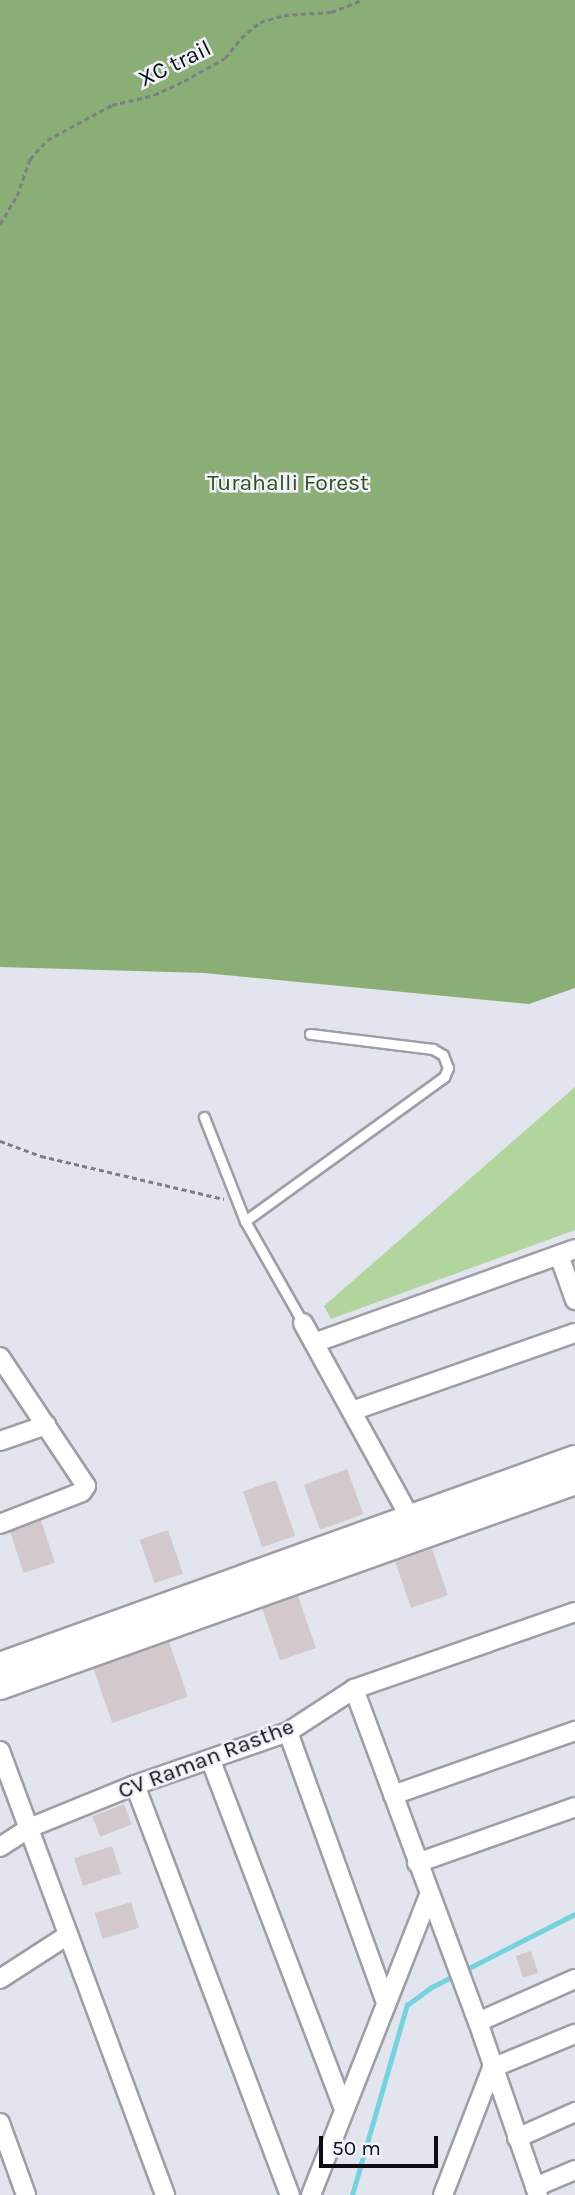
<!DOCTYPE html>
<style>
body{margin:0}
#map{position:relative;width:575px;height:2195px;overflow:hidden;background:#e3e5ee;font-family:Karla,sans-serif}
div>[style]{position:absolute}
.green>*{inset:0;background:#b1d59d}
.forest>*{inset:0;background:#8aae76}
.stream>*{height:4.5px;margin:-2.25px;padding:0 2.25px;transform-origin:2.25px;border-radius:2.25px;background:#77d2df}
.building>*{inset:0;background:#d3c9cd;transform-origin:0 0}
.path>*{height:2.5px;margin-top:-1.25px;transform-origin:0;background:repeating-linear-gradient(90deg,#7e7f85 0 5px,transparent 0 8.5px)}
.roads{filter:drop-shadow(2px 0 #9d9ea7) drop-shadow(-2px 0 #9d9ea7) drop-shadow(0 2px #9d9ea7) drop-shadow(0 -2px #9d9ea7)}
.service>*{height:9px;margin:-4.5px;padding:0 4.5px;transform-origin:4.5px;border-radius:4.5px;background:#fff}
.minor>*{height:18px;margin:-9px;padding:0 9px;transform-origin:9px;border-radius:9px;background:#fff}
.secondary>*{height:26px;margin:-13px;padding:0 13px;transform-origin:13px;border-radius:13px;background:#fff}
span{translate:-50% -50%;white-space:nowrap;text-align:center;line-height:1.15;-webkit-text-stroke:5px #f1f2fb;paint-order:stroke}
.street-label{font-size:23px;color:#0d0e11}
.park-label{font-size:23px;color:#2f5116}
.scale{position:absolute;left:319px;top:2136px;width:119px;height:32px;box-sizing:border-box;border:4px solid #0d0e11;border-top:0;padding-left:9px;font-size:21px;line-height:24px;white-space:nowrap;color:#0d0e11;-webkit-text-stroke:5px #f1f2fb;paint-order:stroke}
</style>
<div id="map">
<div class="green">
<i style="clip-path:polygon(575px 1087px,575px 1230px,331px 1319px,324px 1306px)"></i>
</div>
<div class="forest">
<i style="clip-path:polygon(0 0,575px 0,575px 988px,529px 1004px,204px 973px,0 967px)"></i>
</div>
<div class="stream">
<i style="left:463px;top:1971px;width:126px;rotate:-27deg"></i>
<i style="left:352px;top:2195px;width:198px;rotate:-73.9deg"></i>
<i style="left:407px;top:2005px;width:29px;rotate:-36deg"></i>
<i style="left:430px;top:1988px;width:29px;rotate:-27deg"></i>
</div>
<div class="building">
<i style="left:347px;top:1469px;width:48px;height:46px;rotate:70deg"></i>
<i style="left:276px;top:1480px;width:59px;height:35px;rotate:71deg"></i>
<i style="left:41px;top:1520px;width:45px;height:33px;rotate:72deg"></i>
<i style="left:168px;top:1530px;width:46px;height:30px;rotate:71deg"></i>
<i style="left:432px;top:1549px;width:49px;height:39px;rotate:71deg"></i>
<i style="left:298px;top:1596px;width:55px;height:38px;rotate:71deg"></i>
<i style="left:169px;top:1642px;width:58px;height:80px;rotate:71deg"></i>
<i style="left:124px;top:1804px;width:22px;height:34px;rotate:69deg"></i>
<i style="left:112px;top:1846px;width:29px;height:40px;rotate:72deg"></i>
<i style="left:131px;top:1902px;width:27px;height:38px;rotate:73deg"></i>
<i style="left:531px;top:1951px;width:23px;height:16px;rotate:72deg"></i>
</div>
<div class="path">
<i style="left:0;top:224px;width:33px;rotate:-59deg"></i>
<i style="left:17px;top:196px;width:39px;rotate:-71deg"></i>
<i style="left:30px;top:159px;width:25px;rotate:-48deg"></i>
<i style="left:47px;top:140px;width:74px;rotate:-28.3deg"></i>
<i style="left:112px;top:105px;width:43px;rotate:-13.4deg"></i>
<i style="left:154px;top:95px;width:33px;rotate:-25deg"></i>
<i style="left:184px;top:81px;width:47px;rotate:-29.3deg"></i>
<i style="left:225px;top:58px;width:26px;rotate:-51deg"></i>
<i style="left:241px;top:38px;width:25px;rotate:-40deg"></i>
<i style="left:260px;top:22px;width:25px;rotate:-16deg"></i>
<i style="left:284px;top:15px;width:47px;rotate:-3.7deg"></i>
<i style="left:331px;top:12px;width:34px;rotate:-21deg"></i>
<i style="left:0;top:1141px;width:44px;rotate:20.1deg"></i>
<i style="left:41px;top:1156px;width:188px;rotate:13.2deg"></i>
</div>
<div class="roads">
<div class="service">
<i style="left:204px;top:1117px;width:112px;rotate:68.5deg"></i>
<i style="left:245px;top:1221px;width:117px;rotate:60.4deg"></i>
<i style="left:245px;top:1221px;width:246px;rotate:-35.9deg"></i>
<i style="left:444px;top:1077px;width:10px;rotate:-66deg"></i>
<i style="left:448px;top:1068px;width:14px;rotate:-111deg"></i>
<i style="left:443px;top:1055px;width:12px;rotate:-149deg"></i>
<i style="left:433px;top:1049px;width:124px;rotate:-173deg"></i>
</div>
<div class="minor">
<i style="left:559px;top:1255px;width:48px;rotate:70.4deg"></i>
<i style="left:303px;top:1323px;width:230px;rotate:61.2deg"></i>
<i style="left:314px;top:1343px;width:277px;rotate:-19.8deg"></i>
<i style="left:0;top:1357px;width:155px;rotate:56.3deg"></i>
<i style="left:86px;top:1486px;width:7px;rotate:124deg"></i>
<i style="left:82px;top:1492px;width:88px;rotate:158.7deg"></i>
<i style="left:352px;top:1411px;width:236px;rotate:-19.3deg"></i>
<i style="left:0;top:1441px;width:49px;rotate:-19.2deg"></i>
<i style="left:354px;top:1689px;width:355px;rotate:69.6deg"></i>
<i style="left:478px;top:2022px;width:183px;rotate:70.9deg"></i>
<i style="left:288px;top:1732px;width:285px;rotate:70.1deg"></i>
<i style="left:0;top:1751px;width:474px;rotate:69.6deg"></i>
<i style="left:211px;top:1761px;width:369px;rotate:69.1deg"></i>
<i style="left:135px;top:1785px;width:438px;rotate:69.3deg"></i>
<i style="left:393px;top:1795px;width:193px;rotate:-19.4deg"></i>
<i style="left:0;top:1847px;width:35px;rotate:-33deg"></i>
<i style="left:29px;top:1828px;width:114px;rotate:-22.1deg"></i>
<i style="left:135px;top:1785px;width:162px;rotate:-19.1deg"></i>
<i style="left:288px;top:1732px;width:79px;rotate:-33.1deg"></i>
<i style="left:354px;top:1689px;width:234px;rotate:-19.2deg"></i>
<i style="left:417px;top:1863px;width:168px;rotate:-19.5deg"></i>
<i style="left:0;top:1979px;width:81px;rotate:-32.9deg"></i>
<i style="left:478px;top:2022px;width:106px;rotate:-23.9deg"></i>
<i style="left:0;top:2123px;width:77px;rotate:70.1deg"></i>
<i style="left:517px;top:2138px;width:64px;rotate:-24.1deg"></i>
<i style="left:535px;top:2187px;width:43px;rotate:-23deg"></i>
<i style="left:311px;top:2195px;width:322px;rotate:-68.5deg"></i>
<i style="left:443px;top:2195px;width:136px;rotate:-68.9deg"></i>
<i style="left:492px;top:2068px;width:90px;rotate:-22.3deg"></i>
</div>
<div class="secondary">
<i style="left:0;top:1666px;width:611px;rotate:-19.8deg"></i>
<i style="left:0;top:1686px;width:610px;rotate:-19.62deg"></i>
</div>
</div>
<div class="street-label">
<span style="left:175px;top:64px;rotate:-26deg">XC trail</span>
<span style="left:206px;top:1759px;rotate:-21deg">CV Raman Rasthe</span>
</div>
<div class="park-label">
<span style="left:288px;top:483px">Turahalli Forest</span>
</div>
<div class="scale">50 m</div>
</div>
